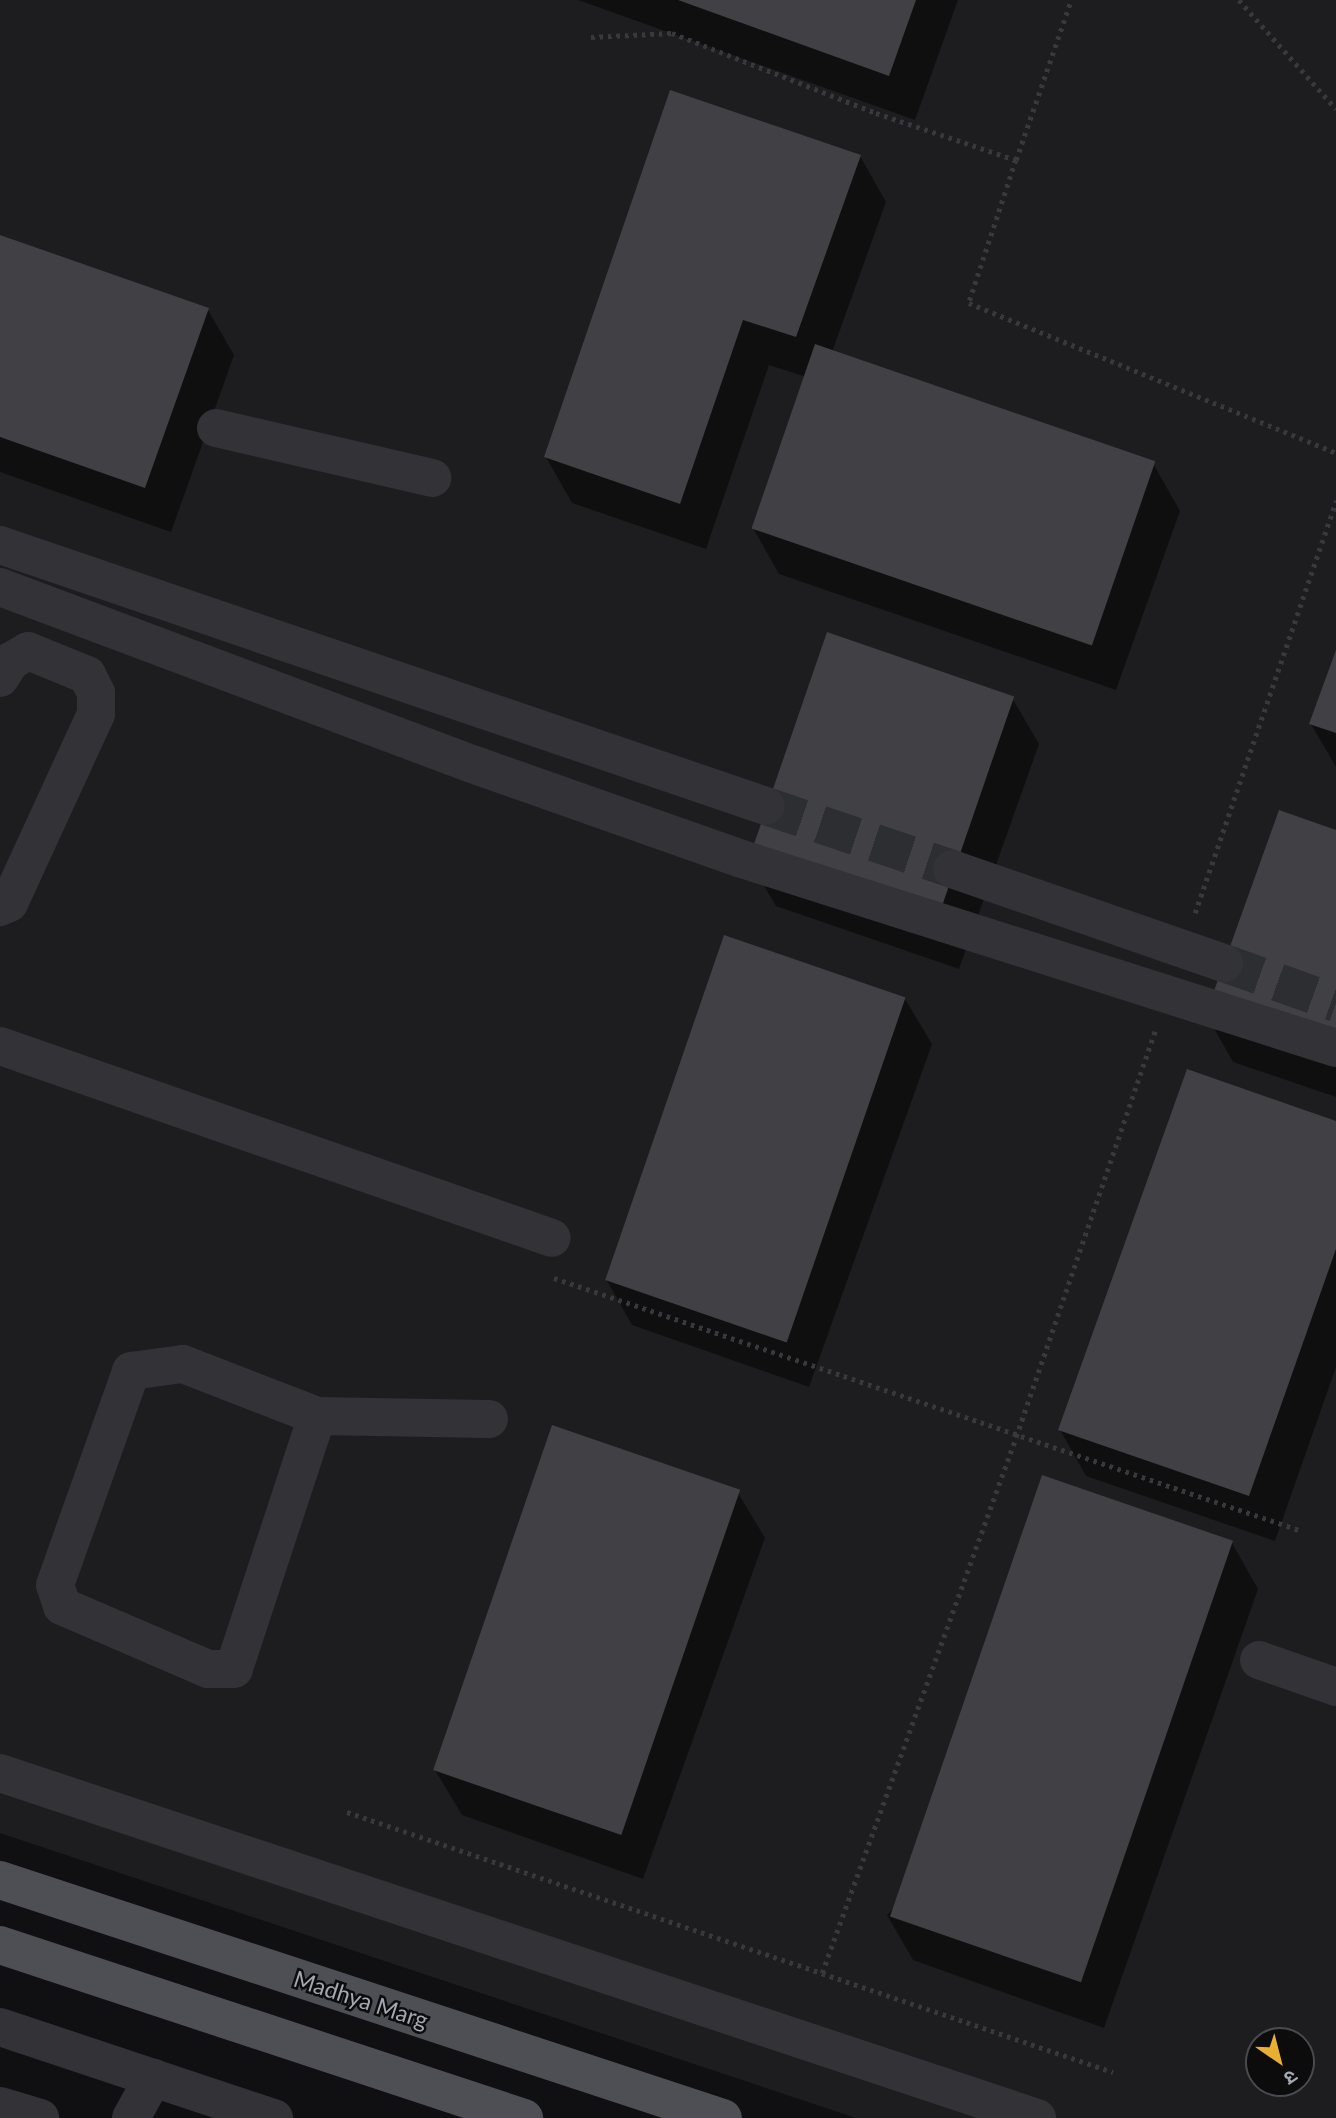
<!DOCTYPE html>
<meta charset="utf-8">
<style>
body{margin:0}
#map{position:relative;width:1336px;height:2118px;overflow:hidden;background:#101012;font-family:Lato,"Noto Sans Devanagari",sans-serif}
div>[style]{position:absolute}
.built>*{inset:0;background:#1d1d1f}
.shadow>*{inset:0;background:#0007}
.building>*{inset:0;background:#404045;transform-origin:0 0}
.minor-tunnel>*{height:38px;margin-top:-19px;transform-origin:0;background:repeating-linear-gradient(90deg,#2d2e32 0 38px,transparent 0 57px)}
.path>*{height:4.5px;margin-top:-2.25px;transform-origin:0;background:repeating-linear-gradient(90deg,#38393e 0 3.5px,transparent 0 8.5px)}
.minor>*{height:38px;margin:-19px;padding:0 19px;transform-origin:19px;border-radius:19px;background:#323237}
.major>*{height:38px;margin:-19px;padding:0 19px;transform-origin:19px;border-radius:19px;background:#4e4f55}
.minor-bridge>*{height:38px;margin:-19px;padding:0 19px;transform-origin:19px;border-radius:19px;background:#323237}
span{translate:-50% -50%;white-space:nowrap;text-align:center;line-height:1.15;-webkit-text-stroke:5px #0c0c0d;paint-order:stroke}
.street-label{font-size:23px;color:#a2a7b2}
.north{position:absolute;left:1245px;top:2027px;width:70px;height:70px;box-sizing:border-box;background:#0c0c0d;border:2px solid #484a4f;border-radius:50%;rotate:145deg;font-size:19px;font-weight:700;line-height:28px;text-align:center;color:#a2a7b2}
.north::after{content:'';display:block;margin:auto;width:24px;height:32px;background:#e9af32;clip-path:polygon(50% 0,100% 100%,50% 72%,0 100%)}
</style>
<div id="map">
<div class="built">
<i style="clip-path:polygon(evenodd,0 0,1336px 0,1336px 2118px,856px 2118px,0 1833px,0 0,1259px 2041px,1301px 2041px,1301px 2083px,1259px 2083px,1259px 2041px)"></i>
</div>
<div class="shadow">
<i style="clip-path:polygon(578px 0,958px 0,915px 120px)"></i>
<i style="clip-path:polygon(860px 156px,886px 202px,832px 352px,1154px 465px,1180px 511px,1116px 690px,779px 574px,753px 528px,806px 377px,769px 365px,706px 549px,572px 503px,546px 457px)"></i>
<i style="clip-path:polygon(0 237px,208px 310px,234px 355px,171px 532px,0 472px)"></i>
<i style="clip-path:polygon(1336px 655px,1336px 767px,1311px 724px)"></i>
<i style="clip-path:polygon(1012px 698px,1039px 744px,959px 969px,776px 906px,749px 860px)"></i>
<i style="clip-path:polygon(1336px 831px,1336px 1097px,1233px 1062px,1207px 1016px)"></i>
<i style="clip-path:polygon(905px 999px,932px 1044px,809px 1387px,632px 1325px,606px 1279px)"></i>
<i style="clip-path:polygon(1336px 1123px,1336px 1367px,1275px 1541px,1086px 1476px,1060px 1430px)"></i>
<i style="clip-path:polygon(738px 1493px,765px 1538px,643px 1879px,462px 1815px,435px 1770px)"></i>
<i style="clip-path:polygon(1232px 1543px,1258px 1589px,1104px 2028px,913px 1960px,887px 1915px)"></i>
</div>
<div class="building">
<i style="clip-path:polygon(678px 0,916px 0,889px 76px)"></i>
<i style="clip-path:polygon(670px 90px,861px 155px,796px 337px,743px 320px,680px 504px,544px 457px)"></i>
<i style="clip-path:polygon(0 235px,209px 308px,145px 488px,0 437px)"></i>
<i style="left:815px;top:344px;width:360px;height:195px;rotate:19deg"></i>
<i style="left:827px;top:632px;width:198px;height:242px;rotate:19deg"></i>
<i style="clip-path:polygon(1336px 650px,1336px 733px,1309px 724px)"></i>
<i style="clip-path:polygon(1279px 810px,1336px 830px,1336px 1062px,1205px 1016px)"></i>
<i style="left:724px;top:935px;width:192px;height:365px;rotate:19deg"></i>
<i style="clip-path:polygon(1187px 1069px,1336px 1121px,1336px 1249px,1249px 1496px,1058px 1430px)"></i>
<i style="left:552px;top:1425px;width:199px;height:365px;rotate:19deg"></i>
<i style="left:1042px;top:1475px;width:202px;height:467px;rotate:19deg"></i>
</div>
<div class="minor-tunnel">
<i style="left:766px;top:806px;width:196px;rotate:18.7deg"></i>
<i style="left:1224px;top:963px;width:119px;rotate:19.7deg"></i>
</div>
<div class="path">
<i style="left:1239px;top:0;width:146px;rotate:48.3deg"></i>
<i style="left:591px;top:37px;width:81px;rotate:-2.8deg"></i>
<i style="left:672px;top:33px;width:219px;rotate:21.4deg"></i>
<i style="left:876px;top:113px;width:148px;rotate:18.6deg"></i>
<i style="left:1016px;top:160px;width:169px;rotate:-71deg"></i>
<i style="left:1016px;top:160px;width:151px;rotate:108.2deg"></i>
<i style="left:969px;top:303px;width:396px;rotate:22.2deg"></i>
<i style="left:1195px;top:913px;width:436px;rotate:-71.1deg"></i>
<i style="left:554px;top:1278px;width:790px;rotate:18.69deg"></i>
<i style="left:347px;top:1812px;width:809px;rotate:18.75deg"></i>
<i style="left:822px;top:1973px;width:570px;rotate:-70.1deg"></i>
<i style="left:1016px;top:1437px;width:430px;rotate:-71.1deg"></i>
</div>
<div class="minor">
<i style="left:216px;top:428px;width:222px;rotate:13deg"></i>
<i style="left:0;top:545px;width:809px;rotate:18.82deg"></i>
<i style="left:0;top:587px;width:504px;rotate:20.56deg"></i>
<i style="left:472px;top:764px;width:286px;rotate:19.4deg"></i>
<i style="left:0;top:678px;width:20px;rotate:-57deg"></i>
<i style="left:11px;top:661px;width:20px;rotate:-30deg"></i>
<i style="left:28px;top:651px;width:64px;rotate:22.1deg"></i>
<i style="left:87px;top:675px;width:20px;rotate:63deg"></i>
<i style="left:96px;top:693px;width:21px;rotate:90deg"></i>
<i style="left:96px;top:714px;width:208px;rotate:114.7deg"></i>
<i style="left:9px;top:903px;width:10px;rotate:156deg"></i>
<i style="left:0;top:1046px;width:584px;rotate:19.18deg"></i>
<i style="left:317px;top:1416px;width:266px;rotate:108.2deg"></i>
<i style="left:234px;top:1669px;width:26px;rotate:180deg"></i>
<i style="left:208px;top:1669px;width:159px;rotate:-156.7deg"></i>
<i style="left:62px;top:1606px;width:22px;rotate:-108deg"></i>
<i style="left:55px;top:1585px;width:227px;rotate:-70.4deg"></i>
<i style="left:131px;top:1371px;width:52px;rotate:-7.7deg"></i>
<i style="left:183px;top:1364px;width:144px;rotate:21.2deg"></i>
<i style="left:317px;top:1416px;width:172px;rotate:1deg"></i>
<i style="left:1259px;top:1660px;width:82px;rotate:19.3deg"></i>
<i style="left:0;top:1773px;width:1093px;rotate:18.4deg"></i>
<i style="left:0;top:2027px;width:289px;rotate:18.4deg"></i>
<i style="left:0;top:2106px;width:42px;rotate:16.7deg"></i>
<i style="left:131px;top:2118px;width:46px;rotate:-61.2deg"></i>
</div>
<div class="major">
<i style="left:0;top:1880px;width:761px;rotate:18.22deg"></i>
<i style="left:0;top:1945px;width:552px;rotate:18.27deg"></i>
</div>
<div class="minor-bridge">
<i style="left:742px;top:859px;width:623px;rotate:17.65deg"></i>
<i style="left:952px;top:869px;width:288px;rotate:19.1deg"></i>
</div>
<div class="street-label">
<span style="left:361px;top:1999px;rotate:18deg">Madhya Marg</span>
</div>
<div class="north">उ</div>
</div>
